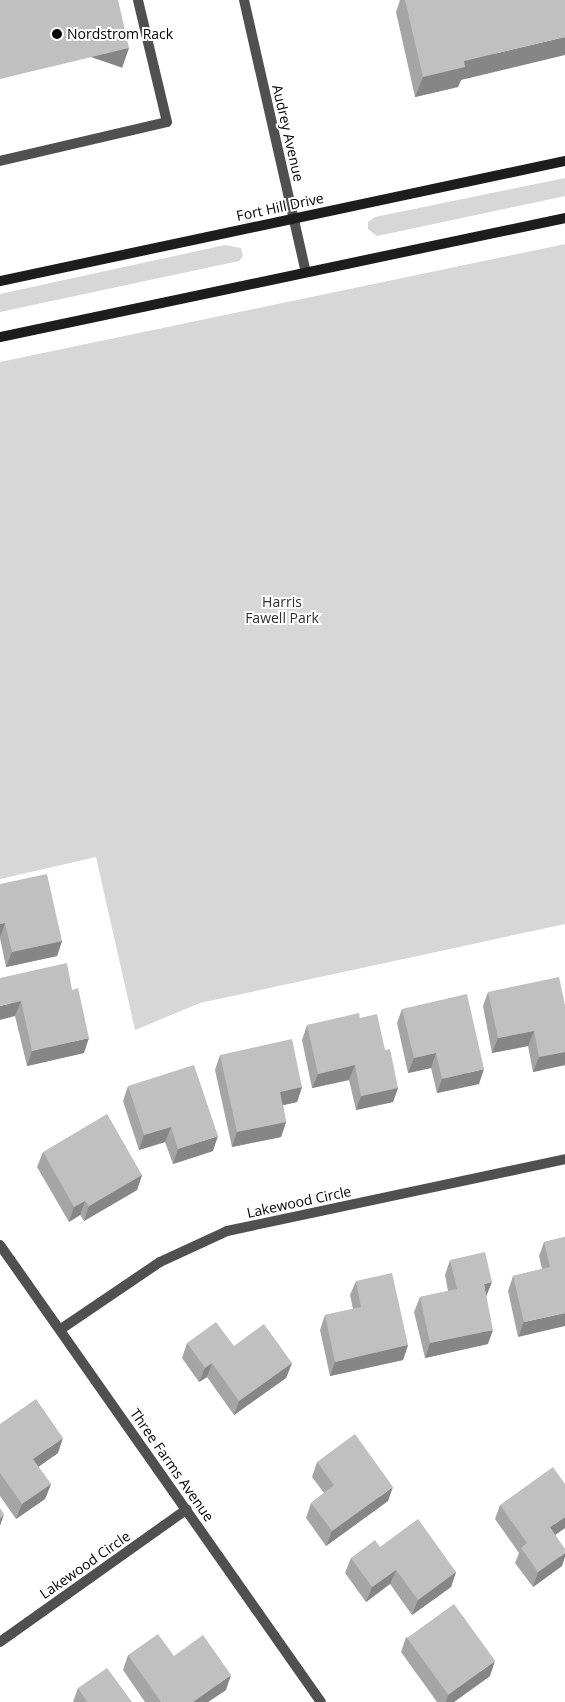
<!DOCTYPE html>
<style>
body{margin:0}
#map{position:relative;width:565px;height:1702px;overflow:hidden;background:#fff;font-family:"Open Sans",sans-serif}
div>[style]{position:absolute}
.green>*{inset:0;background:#d7d7d7}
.lane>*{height:10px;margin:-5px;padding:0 5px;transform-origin:5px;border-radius:5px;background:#505050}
.street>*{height:10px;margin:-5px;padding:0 5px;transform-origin:5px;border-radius:5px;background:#505050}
.secondary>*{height:10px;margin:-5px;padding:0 5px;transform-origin:5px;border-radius:5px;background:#1d1d1d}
.wall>*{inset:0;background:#a5a5a5}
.shaded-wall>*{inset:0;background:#868686;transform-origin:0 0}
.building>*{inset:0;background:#c0c0c0;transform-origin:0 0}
.dots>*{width:14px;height:14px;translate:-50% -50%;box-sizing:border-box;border:2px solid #fff;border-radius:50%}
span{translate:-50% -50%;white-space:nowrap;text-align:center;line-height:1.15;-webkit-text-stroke:4px #fff;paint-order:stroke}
.poi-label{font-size:14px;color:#000}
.left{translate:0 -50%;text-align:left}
.street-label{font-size:14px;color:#000}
.park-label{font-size:14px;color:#2e2e2e}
</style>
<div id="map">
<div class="green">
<i style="clip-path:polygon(565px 178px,565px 196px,377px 236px,368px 229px,368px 222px,375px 217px)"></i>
<i style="clip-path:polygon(565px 244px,565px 924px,200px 1003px,135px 1030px,96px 857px,0 879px,0 362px)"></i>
<i style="clip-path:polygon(225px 245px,241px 248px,243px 256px,239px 261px,0 312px,0 294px)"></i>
</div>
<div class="lane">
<i style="left:0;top:161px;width:171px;rotate:-13.1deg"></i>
<i style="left:167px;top:122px;width:125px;rotate:-103.4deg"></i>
</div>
<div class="street">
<i style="left:244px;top:0;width:279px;rotate:77.2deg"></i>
<i style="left:0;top:1245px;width:558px;rotate:54.92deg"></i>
<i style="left:61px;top:1329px;width:120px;rotate:-34.1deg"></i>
<i style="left:160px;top:1262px;width:74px;rotate:-24.8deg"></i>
<i style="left:227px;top:1231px;width:346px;rotate:-12deg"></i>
<i style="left:0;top:1642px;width:229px;rotate:-35.4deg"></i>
</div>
<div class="secondary">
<i style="left:0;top:281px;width:578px;rotate:-11.99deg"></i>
<i style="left:0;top:337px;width:577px;rotate:-11.89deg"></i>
</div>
<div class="wall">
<i style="clip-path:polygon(400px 0,565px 0,461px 80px,458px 87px,415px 97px,396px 12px)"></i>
<i style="clip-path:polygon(0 884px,62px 941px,57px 956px,6px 967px,0 938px)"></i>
<i style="clip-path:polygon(0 978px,84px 1053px,27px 1066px,15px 1016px)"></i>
<i style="clip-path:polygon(488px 992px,565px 1005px,565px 1065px,533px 1072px,528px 1046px,492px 1053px,483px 1006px)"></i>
<i style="clip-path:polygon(402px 1009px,479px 1084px,437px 1093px,431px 1068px,408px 1073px,397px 1023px)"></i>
<i style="clip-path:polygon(360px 1018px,385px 1050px,398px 1088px,393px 1102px,356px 1110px,349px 1080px,312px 1088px,302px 1040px,307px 1025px)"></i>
<i style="clip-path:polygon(220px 1055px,302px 1087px,297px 1102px,283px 1105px,286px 1122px,281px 1137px,232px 1147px,215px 1070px)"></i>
<i style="clip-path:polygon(128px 1086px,213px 1151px,173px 1164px,165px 1142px,139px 1150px,123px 1101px)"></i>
<i style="clip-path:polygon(43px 1152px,142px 1175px,137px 1190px,84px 1221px,80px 1215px,69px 1222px,37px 1167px)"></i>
<i style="clip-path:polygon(565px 1237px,518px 1337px,508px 1291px,513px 1276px,542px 1269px,539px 1256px,544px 1242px)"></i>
<i style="clip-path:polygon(450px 1260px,486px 1296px,488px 1344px,425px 1358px,414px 1312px,420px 1297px,448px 1291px,445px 1275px)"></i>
<i style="clip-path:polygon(356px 1281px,408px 1345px,403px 1360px,330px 1376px,320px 1330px,325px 1315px,353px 1309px,350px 1295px)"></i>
<i style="clip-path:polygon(187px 1343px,234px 1346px,292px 1363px,286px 1378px,234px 1415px,207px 1377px,199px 1382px,182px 1358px)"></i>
<i style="clip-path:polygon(0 1424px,58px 1453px,38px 1467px,51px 1484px,45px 1499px,16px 1519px,0 1496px)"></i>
<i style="clip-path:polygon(317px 1462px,388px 1501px,326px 1546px,306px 1518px,311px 1503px,324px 1493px,312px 1477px)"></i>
<i style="clip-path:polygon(500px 1505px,565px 1528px,555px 1535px,562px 1566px,533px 1587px,515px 1563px,519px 1553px,495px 1519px)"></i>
<i style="clip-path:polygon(380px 1547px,456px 1572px,451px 1587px,412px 1615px,390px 1584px,366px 1602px,345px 1573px,351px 1558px)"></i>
<i style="clip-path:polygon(406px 1637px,490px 1676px,454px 1702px,437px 1702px,401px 1652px)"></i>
<i style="clip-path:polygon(128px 1655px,174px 1656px,226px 1690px,208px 1702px,145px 1702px,123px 1670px)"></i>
<i style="clip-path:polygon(78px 1688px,132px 1702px,73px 1702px)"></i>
</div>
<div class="shaded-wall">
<i style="clip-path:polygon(565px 37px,565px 55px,461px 80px,458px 87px,415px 97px,423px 77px,464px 61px)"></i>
<i style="left:129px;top:48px;width:21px;height:133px;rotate:109deg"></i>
<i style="clip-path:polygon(5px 923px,0 937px,0 924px)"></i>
<i style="clip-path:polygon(62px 941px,57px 956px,6px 967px,12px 952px)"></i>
<i style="clip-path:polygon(21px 1001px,15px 1016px,0 1020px,0 1006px)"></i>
<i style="clip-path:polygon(534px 1031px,528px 1046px,492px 1053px,498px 1038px)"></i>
<i style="clip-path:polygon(89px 1038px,84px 1053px,27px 1066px,32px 1051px)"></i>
<i style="clip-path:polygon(565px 1052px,565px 1065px,533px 1072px,539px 1057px)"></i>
<i style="clip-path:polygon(436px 1053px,431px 1068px,408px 1073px,414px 1058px)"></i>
<i style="clip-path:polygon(355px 1065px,349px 1080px,312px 1088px,318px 1074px)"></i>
<i style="clip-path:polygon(484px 1069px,479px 1084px,437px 1093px,442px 1079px)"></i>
<i style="clip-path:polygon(302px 1087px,297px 1102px,275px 1107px,280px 1092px)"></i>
<i style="clip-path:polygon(398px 1088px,393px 1102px,356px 1110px,361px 1096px)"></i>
<i style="clip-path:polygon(286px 1122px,281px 1137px,232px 1147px,237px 1132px)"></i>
<i style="clip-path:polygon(171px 1127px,165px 1142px,139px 1150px,144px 1135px)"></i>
<i style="clip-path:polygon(218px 1136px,213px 1151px,173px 1164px,178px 1149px)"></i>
<i style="clip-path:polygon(142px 1175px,137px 1190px,84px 1221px,89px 1206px)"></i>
<i style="clip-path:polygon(85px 1201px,80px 1215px,69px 1222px,74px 1207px)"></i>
<i style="clip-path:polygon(492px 1282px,486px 1297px,484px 1284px)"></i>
<i style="clip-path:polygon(565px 1313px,565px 1326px,518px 1337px,524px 1322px)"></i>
<i style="clip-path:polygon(493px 1330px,488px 1344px,425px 1358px,430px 1343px)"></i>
<i style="clip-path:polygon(408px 1345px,403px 1360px,330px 1376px,335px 1362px)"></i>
<i style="clip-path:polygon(212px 1363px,207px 1377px,199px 1382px,205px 1368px)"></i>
<i style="clip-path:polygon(292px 1363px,286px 1378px,234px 1415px,239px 1401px)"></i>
<i style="clip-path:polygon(63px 1438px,58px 1453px,28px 1474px,33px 1459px)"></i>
<i style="clip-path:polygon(51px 1484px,45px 1499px,16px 1519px,22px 1504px)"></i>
<i style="clip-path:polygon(393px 1487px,388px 1501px,326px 1546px,332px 1531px)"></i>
<i style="clip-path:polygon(4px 1514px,0 1526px,0 1518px)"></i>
<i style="clip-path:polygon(565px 1517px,565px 1528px,545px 1542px,550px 1527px)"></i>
<i style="clip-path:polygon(565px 1553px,565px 1557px,562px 1566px,533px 1587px,538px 1572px)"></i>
<i style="clip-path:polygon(396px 1570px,390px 1584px,366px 1602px,372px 1587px)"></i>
<i style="clip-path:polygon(456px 1572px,451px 1587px,412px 1615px,418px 1600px)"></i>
<i style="clip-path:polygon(495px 1661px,490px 1676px,454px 1702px,446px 1702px,448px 1695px)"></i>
<i style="clip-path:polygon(231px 1675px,226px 1690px,208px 1702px,193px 1702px)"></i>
</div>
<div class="building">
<i style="clip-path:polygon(0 0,118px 0,129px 48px,0 79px)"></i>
<i style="clip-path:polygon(405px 0,565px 0,565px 37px,464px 61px,465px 67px,423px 77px)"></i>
<i style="clip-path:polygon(47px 874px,62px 941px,12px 952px,5px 923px,0 924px,0 884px)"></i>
<i style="clip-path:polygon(67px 963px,72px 990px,78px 988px,89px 1038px,32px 1051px,21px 1001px,0 1006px,0 978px)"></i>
<i style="clip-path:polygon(559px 977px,565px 1005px,565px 1052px,539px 1057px,534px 1031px,498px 1038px,488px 992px)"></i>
<i style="clip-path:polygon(467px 994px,484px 1069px,442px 1079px,436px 1053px,414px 1058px,402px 1009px)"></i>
<i style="clip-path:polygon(359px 1013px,360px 1018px,377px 1014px,385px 1050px,390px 1049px,398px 1088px,361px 1096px,355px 1065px,318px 1074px,307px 1025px)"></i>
<i style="clip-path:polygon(292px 1039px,302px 1087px,280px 1092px,286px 1122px,237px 1132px,220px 1055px)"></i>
<i style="clip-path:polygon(194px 1065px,218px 1136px,178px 1149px,171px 1127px,144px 1135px,128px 1086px)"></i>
<i style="clip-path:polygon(107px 1114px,142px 1175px,89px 1206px,85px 1201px,74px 1207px,43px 1152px)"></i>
<i style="clip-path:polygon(565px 1237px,565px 1313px,524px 1322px,513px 1276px,550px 1267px,544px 1242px)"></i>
<i style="clip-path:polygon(485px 1252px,492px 1282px,484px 1284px,493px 1330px,430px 1343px,420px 1297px,457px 1289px,450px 1260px)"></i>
<i style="clip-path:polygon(392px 1273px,408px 1345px,335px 1362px,325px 1315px,361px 1307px,356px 1281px)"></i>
<i style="clip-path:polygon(216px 1322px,234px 1346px,264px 1324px,292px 1363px,239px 1401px,212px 1363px,205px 1368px,187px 1343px)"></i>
<i style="clip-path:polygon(36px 1399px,63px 1438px,33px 1459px,51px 1484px,22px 1504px,0 1473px,0 1424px)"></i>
<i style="clip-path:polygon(355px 1434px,393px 1487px,332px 1531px,311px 1503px,334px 1485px,317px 1462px)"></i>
<i style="clip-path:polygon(553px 1467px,565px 1484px,565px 1517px,550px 1527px,565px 1549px,565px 1553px,538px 1572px,521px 1548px,527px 1543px,500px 1505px)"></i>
<i style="clip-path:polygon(0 1508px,4px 1514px,0 1518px)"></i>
<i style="clip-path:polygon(418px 1519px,456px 1572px,418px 1600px,396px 1570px,372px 1587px,351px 1558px,375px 1540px,380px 1547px)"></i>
<i style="left:454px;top:1604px;width:70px;height:58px;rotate:54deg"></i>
<i style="clip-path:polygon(158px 1634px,174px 1656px,203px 1635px,231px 1675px,193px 1702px,161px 1702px,128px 1655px)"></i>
<i style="clip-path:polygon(107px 1668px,132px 1702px,87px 1702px,78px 1688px)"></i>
</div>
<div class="dots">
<i style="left:57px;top:34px;background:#000"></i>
</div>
<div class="poi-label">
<span class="left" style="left:67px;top:34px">Nordstrom Rack</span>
</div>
<div class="street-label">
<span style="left:288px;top:133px;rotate:77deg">Audrey Avenue</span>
<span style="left:280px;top:207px;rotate:-12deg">Fort Hill Drive</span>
<span style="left:299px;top:1202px;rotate:-12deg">Lakewood Circle</span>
<span style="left:172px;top:1465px;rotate:55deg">Three Farms Avenue</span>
<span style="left:85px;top:1565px;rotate:-35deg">Lakewood Circle</span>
</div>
<div class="park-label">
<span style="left:282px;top:610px">Harris<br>Fawell Park</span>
</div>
</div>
